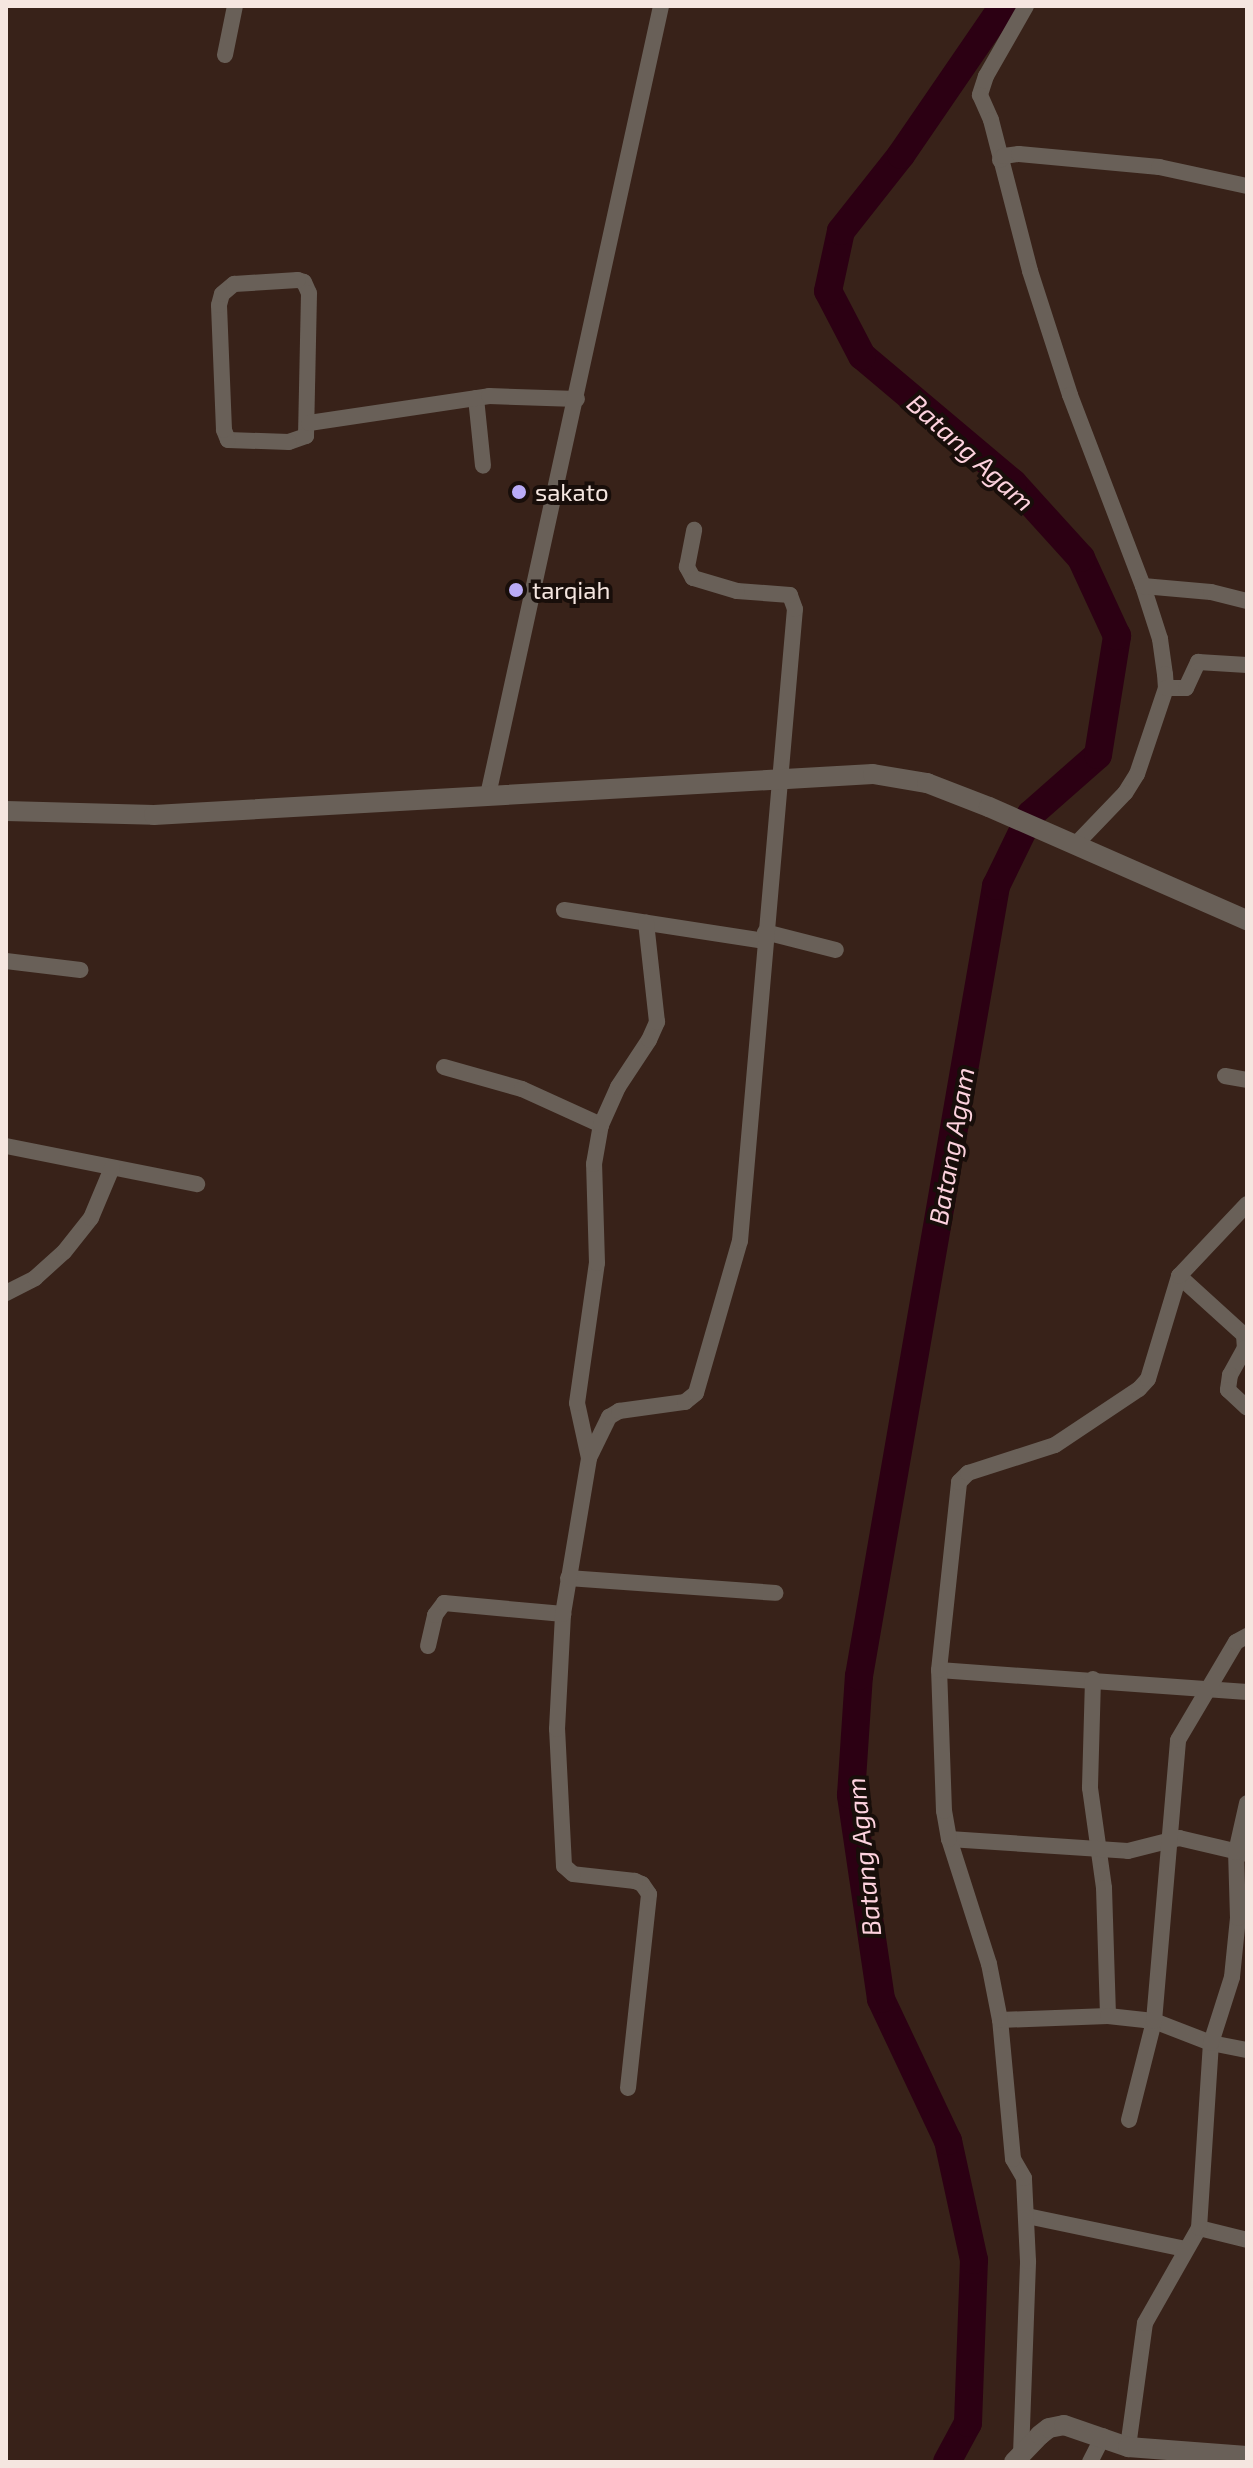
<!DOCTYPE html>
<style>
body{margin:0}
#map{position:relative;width:1253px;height:2468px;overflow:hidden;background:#382219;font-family:"Exo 2",sans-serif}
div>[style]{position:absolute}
.river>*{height:28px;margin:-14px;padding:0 14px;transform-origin:14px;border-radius:14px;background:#2c0013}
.minor>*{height:16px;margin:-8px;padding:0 8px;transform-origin:8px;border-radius:8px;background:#696058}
.tertiary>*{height:20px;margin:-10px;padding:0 10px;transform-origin:10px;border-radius:10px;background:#696058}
.dots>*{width:22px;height:22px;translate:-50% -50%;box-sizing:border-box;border:4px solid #180e0a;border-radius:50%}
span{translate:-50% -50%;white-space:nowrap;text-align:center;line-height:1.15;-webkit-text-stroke:8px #180e0a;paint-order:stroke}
.poi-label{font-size:24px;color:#f5e6e0}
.left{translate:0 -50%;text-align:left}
.water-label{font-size:26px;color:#fdd2de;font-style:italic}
.frame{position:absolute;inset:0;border:8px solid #f5e6e0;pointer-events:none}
</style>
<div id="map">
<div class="river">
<i style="left:947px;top:2462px;width:44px;rotate:-61.7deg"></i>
<i style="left:968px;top:2423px;width:163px;rotate:-87.9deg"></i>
<i style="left:974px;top:2260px;width:122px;rotate:-102.3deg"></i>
<i style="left:948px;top:2141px;width:157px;rotate:-115.3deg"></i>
<i style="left:881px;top:1999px;width:206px;rotate:-98.4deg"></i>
<i style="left:851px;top:1795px;width:119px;rotate:-86.2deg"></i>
<i style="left:859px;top:1676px;width:802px;rotate:-80.16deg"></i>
<i style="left:996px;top:886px;width:80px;rotate:-64.1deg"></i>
<i style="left:1031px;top:814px;width:89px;rotate:-41.4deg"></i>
<i style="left:1098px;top:755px;width:121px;rotate:-80.9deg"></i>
<i style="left:1117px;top:636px;width:86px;rotate:-114.8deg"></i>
<i style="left:1081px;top:558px;width:101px;rotate:-132.2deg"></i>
<i style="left:1013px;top:483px;width:197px;rotate:-139.9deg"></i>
<i style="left:862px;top:356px;width:73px;rotate:-117.6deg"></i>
<i style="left:828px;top:291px;width:61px;rotate:-77.8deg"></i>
<i style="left:841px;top:231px;width:97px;rotate:-51.7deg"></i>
<i style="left:901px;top:155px;width:181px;rotate:-55.6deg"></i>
</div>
<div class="minor">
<i style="left:1026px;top:6px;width:81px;rotate:119.7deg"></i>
<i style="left:986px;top:76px;width:20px;rotate:108deg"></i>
<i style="left:980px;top:95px;width:27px;rotate:66deg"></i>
<i style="left:991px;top:120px;width:156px;rotate:75.5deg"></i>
<i style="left:1030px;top:271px;width:130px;rotate:72.1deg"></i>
<i style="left:1070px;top:395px;width:204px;rotate:69.1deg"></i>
<i style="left:1143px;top:586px;width:56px;rotate:72.2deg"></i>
<i style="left:1160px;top:639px;width:35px;rotate:82deg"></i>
<i style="left:1165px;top:674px;width:14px;rotate:86deg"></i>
<i style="left:1166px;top:688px;width:91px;rotate:108.6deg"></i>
<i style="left:1137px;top:774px;width:22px;rotate:122deg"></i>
<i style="left:1125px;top:793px;width:69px;rotate:133.8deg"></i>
<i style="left:225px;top:55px;width:50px;rotate:-78.5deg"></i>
<i style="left:1000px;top:160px;width:6px;rotate:-45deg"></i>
<i style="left:1004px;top:156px;width:15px;rotate:-8deg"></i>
<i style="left:1019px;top:154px;width:141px;rotate:5.3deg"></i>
<i style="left:1159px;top:167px;width:90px;rotate:12.2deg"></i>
<i style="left:298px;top:280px;width:6px;rotate:18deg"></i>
<i style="left:304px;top:282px;width:12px;rotate:66deg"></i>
<i style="left:309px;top:293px;width:143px;rotate:91.2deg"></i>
<i style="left:306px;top:436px;width:18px;rotate:161deg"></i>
<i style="left:289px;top:442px;width:61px;rotate:-178.1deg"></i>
<i style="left:228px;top:440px;width:11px;rotate:-112deg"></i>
<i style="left:224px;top:430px;width:125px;rotate:-92.3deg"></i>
<i style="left:219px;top:305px;width:11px;rotate:-75deg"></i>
<i style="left:222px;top:294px;width:16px;rotate:-40deg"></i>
<i style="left:234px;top:284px;width:64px;rotate:-3.6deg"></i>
<i style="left:476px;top:398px;width:68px;rotate:84.1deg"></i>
<i style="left:309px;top:423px;width:182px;rotate:-8.5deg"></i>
<i style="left:489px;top:396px;width:88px;rotate:2deg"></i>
<i style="left:1143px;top:586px;width:68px;rotate:5deg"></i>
<i style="left:1211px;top:592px;width:37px;rotate:14deg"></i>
<i style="left:1166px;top:688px;width:20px"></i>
<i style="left:1186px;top:688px;width:29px;rotate:-65deg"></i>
<i style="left:1198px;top:662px;width:49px;rotate:3.5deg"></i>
<i style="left:488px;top:795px;width:808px;rotate:-77.63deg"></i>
<i style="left:564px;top:910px;width:202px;rotate:8.8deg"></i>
<i style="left:765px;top:932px;width:73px;rotate:14.2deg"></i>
<i style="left:6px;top:961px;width:75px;rotate:6.9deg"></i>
<i style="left:444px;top:1067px;width:81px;rotate:15.8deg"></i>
<i style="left:522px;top:1089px;width:87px;rotate:24.5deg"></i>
<i style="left:1225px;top:1076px;width:22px;rotate:10deg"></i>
<i style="left:6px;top:1146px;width:195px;rotate:11.3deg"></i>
<i style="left:1179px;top:1276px;width:88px;rotate:42.2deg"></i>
<i style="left:1244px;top:1335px;width:13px;rotate:86deg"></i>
<i style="left:1245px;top:1348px;width:31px;rotate:119deg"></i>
<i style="left:1230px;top:1375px;width:15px;rotate:98deg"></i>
<i style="left:1228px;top:1390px;width:26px;rotate:43deg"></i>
<i style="left:6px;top:1293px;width:33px;rotate:-27deg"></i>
<i style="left:35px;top:1278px;width:39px;rotate:-42deg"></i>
<i style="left:64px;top:1252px;width:43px;rotate:-51.5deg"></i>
<i style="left:91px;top:1218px;width:54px;rotate:-67.2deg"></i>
<i style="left:589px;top:1458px;width:56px;rotate:-102.3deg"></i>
<i style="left:577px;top:1403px;width:141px;rotate:-81.9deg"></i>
<i style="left:597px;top:1263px;width:99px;rotate:-91.7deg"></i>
<i style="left:594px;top:1164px;width:40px;rotate:-80deg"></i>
<i style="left:601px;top:1125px;width:42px;rotate:-65.9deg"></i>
<i style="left:618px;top:1087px;width:56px;rotate:-56.6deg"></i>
<i style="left:649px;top:1040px;width:20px;rotate:-66deg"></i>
<i style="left:657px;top:1022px;width:100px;rotate:-96.3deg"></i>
<i style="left:568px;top:1578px;width:208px;rotate:4.1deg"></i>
<i style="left:428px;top:1646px;width:32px;rotate:-77deg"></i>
<i style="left:435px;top:1615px;width:15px;rotate:-53deg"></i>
<i style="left:444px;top:1603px;width:120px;rotate:5.3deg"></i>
<i style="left:939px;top:1670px;width:309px;rotate:4.1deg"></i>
<i style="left:1093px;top:1679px;width:109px;rotate:91.6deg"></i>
<i style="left:1090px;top:1788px;width:101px;rotate:82deg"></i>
<i style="left:1104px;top:1888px;width:128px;rotate:88.2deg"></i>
<i style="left:949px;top:1839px;width:179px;rotate:3.8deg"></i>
<i style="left:1128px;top:1851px;width:53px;rotate:-14.3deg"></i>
<i style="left:1179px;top:1838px;width:70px;rotate:13.2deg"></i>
<i style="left:1000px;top:2020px;width:108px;rotate:-2.1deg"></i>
<i style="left:1108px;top:2016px;width:46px;rotate:6.2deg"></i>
<i style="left:1154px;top:2021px;width:61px;rotate:21.1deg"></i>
<i style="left:1211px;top:2043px;width:37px;rotate:11deg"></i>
<i style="left:628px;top:2088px;width:195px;rotate:-83.8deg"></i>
<i style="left:649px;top:1894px;width:12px;rotate:-125deg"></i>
<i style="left:642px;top:1884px;width:8px;rotate:-157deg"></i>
<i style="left:635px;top:1881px;width:62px;rotate:-173.6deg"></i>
<i style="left:573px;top:1874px;width:12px;rotate:-138deg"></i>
<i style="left:564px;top:1866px;width:137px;rotate:-92.9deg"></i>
<i style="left:557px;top:1729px;width:115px;rotate:-87deg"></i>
<i style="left:563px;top:1614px;width:158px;rotate:-80.5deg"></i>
<i style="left:589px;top:1458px;width:46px;rotate:-64deg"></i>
<i style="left:609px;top:1417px;width:12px;rotate:-31deg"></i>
<i style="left:619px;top:1411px;width:67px;rotate:-7.8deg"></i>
<i style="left:685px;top:1402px;width:14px;rotate:-39deg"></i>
<i style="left:696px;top:1393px;width:158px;rotate:-73.9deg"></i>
<i style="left:740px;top:1241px;width:634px;rotate:-85.03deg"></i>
<i style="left:795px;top:609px;width:15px;rotate:-110deg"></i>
<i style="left:790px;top:595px;width:53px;rotate:-175.7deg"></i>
<i style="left:737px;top:591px;width:46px;rotate:-163.5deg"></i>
<i style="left:693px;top:578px;width:13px;rotate:-119deg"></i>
<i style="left:687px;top:567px;width:38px;rotate:-79deg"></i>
<i style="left:1129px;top:2120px;width:102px;rotate:-75.8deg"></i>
<i style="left:1154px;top:2021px;width:282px;rotate:-85.1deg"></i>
<i style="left:1178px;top:1740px;width:114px;rotate:-59.4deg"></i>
<i style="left:1236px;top:1642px;width:13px;rotate:-29deg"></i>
<i style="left:1027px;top:2216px;width:161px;rotate:11.8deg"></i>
<i style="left:1199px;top:2228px;width:49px;rotate:14deg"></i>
<i style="left:1128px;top:2447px;width:125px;rotate:-82.2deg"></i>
<i style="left:1145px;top:2323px;width:109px;rotate:-60.4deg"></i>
<i style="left:1199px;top:2228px;width:185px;rotate:-86.3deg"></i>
<i style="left:1211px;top:2043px;width:69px;rotate:-72.3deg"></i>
<i style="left:1232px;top:1977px;width:59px;rotate:-84.2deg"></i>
<i style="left:1238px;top:1918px;width:66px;rotate:-91.7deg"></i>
<i style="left:1236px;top:1852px;width:50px;rotate:-77.3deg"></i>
<i style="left:1021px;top:2454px;width:193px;rotate:-87.9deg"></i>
<i style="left:1028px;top:2261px;width:83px;rotate:-92.8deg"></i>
<i style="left:1024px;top:2178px;width:22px;rotate:-120deg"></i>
<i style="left:1013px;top:2159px;width:140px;rotate:-95.3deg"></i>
<i style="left:1000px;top:2020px;width:57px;rotate:-101.1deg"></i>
<i style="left:989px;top:1964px;width:131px;rotate:-107.7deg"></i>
<i style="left:949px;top:1839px;width:28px;rotate:-100deg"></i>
<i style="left:944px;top:1811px;width:141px;rotate:-92deg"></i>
<i style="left:939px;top:1670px;width:189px;rotate:-83.9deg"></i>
<i style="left:959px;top:1482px;width:13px;rotate:-45deg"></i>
<i style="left:968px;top:1473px;width:91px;rotate:-17.8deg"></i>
<i style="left:1055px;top:1445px;width:101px;rotate:-33.7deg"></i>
<i style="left:1139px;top:1389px;width:13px;rotate:-48deg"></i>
<i style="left:1148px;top:1379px;width:108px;rotate:-73.2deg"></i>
<i style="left:1179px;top:1276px;width:99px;rotate:-46.6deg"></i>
<i style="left:1090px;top:2462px;width:29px;rotate:-63deg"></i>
</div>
<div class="tertiary">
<i style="left:6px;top:811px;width:148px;rotate:1.5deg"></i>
<i style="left:154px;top:815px;width:720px;rotate:-3.26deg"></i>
<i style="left:873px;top:774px;width:55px;rotate:9.5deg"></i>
<i style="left:927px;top:783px;width:66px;rotate:21.2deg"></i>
<i style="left:989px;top:807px;width:282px;rotate:23.7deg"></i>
<i style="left:1014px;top:2462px;width:37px;rotate:-46deg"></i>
<i style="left:1040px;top:2435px;width:11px;rotate:-38deg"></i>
<i style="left:1049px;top:2428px;width:15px;rotate:-11deg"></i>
<i style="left:1064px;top:2425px;width:68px;rotate:19deg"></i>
<i style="left:1128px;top:2447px;width:119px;rotate:4.3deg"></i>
</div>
<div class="dots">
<i style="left:519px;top:492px;background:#b9abf7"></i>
<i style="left:516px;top:590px;background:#b9abf7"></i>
</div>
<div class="poi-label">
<span class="left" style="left:535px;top:492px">sakato</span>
<span class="left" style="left:532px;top:590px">tarqiah</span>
</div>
<div class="water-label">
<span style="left:971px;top:452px;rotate:42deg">Batang Agam</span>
<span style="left:951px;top:1146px;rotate:-80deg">Batang Agam</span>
<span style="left:863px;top:1857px;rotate:-96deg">Batang Agam</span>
</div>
<div class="frame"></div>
</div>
